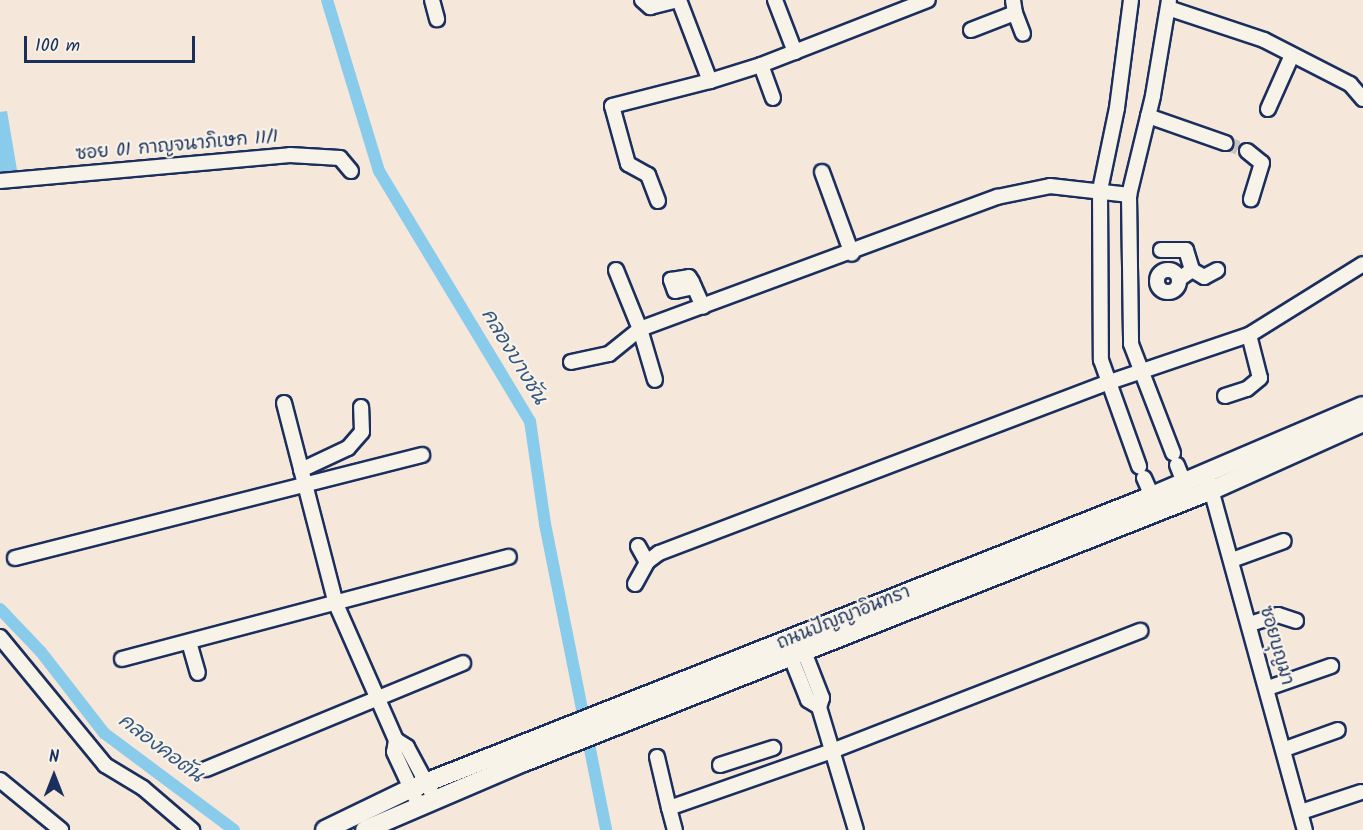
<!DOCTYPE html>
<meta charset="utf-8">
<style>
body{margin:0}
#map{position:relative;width:1363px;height:830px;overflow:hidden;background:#f5e7da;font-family:Kalam,"Playpen Sans Thai",sans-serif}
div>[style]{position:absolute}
.water>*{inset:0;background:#89cbeb}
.canal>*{height:12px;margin:-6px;padding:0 6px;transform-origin:6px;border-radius:6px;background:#89cbeb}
.minor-tunnel>*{height:14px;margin-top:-7px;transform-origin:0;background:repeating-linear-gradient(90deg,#c9c2c1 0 14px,transparent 0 21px)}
.roads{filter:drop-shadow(2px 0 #1b2f5e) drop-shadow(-2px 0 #1b2f5e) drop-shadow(0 2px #1b2f5e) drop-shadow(0 -2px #1b2f5e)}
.minor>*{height:14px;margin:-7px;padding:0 7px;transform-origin:7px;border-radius:7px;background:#f7f3e8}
.minor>.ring{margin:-7px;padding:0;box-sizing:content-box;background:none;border:14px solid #f7f3e8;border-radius:50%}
.major>*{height:18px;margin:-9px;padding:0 9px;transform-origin:9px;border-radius:9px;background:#f7f3e8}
span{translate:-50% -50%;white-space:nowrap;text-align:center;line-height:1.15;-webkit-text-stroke:4.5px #f7f3e8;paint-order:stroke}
.street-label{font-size:18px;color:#1b2f5e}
.water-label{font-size:20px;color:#365681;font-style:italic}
.north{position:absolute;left:24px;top:746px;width:60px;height:60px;-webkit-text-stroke:4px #f7f3e8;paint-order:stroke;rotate:0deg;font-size:16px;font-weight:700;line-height:24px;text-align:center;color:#1b2f5e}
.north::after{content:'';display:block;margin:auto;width:21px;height:27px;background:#1b2f5e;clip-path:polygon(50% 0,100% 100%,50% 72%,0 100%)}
.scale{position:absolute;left:24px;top:36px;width:171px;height:27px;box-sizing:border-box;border:3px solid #1b2f5e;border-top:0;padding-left:8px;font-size:18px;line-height:21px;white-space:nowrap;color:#1b2f5e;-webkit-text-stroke:4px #f7f3e8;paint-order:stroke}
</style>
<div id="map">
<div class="water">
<i style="clip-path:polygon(7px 111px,17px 170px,0 172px,0 112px)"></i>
</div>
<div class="canal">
<i style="left:327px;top:0;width:179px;rotate:73.1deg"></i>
<i style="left:379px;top:171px;width:292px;rotate:58.9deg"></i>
<i style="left:530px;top:421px;width:104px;rotate:81.7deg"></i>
<i style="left:545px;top:524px;width:312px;rotate:78.7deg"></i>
<i style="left:0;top:609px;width:59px;rotate:46.4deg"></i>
<i style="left:41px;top:652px;width:103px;rotate:52.1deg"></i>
<i style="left:104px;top:733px;width:162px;rotate:36.7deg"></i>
</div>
<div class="minor-tunnel">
<i style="left:1225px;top:143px;width:23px;rotate:20deg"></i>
</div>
<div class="roads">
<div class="minor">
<i style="left:432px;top:0;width:20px;rotate:75deg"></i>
<i style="left:642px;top:0;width:11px;rotate:41deg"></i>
<i style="left:650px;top:7px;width:30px;rotate:-14deg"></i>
<i style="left:679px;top:0;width:87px;rotate:69.1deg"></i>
<i style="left:710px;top:81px;width:53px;rotate:-17.4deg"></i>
<i style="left:761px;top:65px;width:179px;rotate:-21.3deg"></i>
<i style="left:775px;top:0;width:56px;rotate:69deg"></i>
<i style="left:1131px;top:0;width:109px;rotate:97.4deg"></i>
<i style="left:1117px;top:108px;width:84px;rotate:101.7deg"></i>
<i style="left:1100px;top:190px;width:170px;rotate:89.7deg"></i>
<i style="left:1101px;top:360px;width:113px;rotate:70.3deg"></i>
<i style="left:1169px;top:0;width:97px;rotate:99.5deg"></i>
<i style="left:1153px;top:96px;width:102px;rotate:103.6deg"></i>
<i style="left:1129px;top:195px;width:149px;rotate:89.2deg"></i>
<i style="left:1131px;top:344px;width:117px;rotate:68.9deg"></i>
<i style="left:1168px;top:8px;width:101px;rotate:18.4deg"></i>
<i style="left:1264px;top:40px;width:97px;rotate:27.1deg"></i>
<i style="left:1350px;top:84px;width:20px;rotate:49deg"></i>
<i style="left:1015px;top:13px;width:22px;rotate:69deg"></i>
<i style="left:971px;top:30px;width:47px;rotate:-21.1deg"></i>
<i style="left:1015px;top:13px;width:13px;rotate:-99deg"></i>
<i style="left:761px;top:65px;width:35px;rotate:70deg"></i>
<i style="left:1268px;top:109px;width:59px;rotate:-66deg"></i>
<i style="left:1148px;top:116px;width:82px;rotate:19.3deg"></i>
<i style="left:1247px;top:151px;width:19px;rotate:39deg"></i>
<i style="left:1262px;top:163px;width:38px;rotate:107deg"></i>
<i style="left:822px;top:172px;width:87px;rotate:69.9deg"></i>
<i style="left:0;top:181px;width:291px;rotate:-5.1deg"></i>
<i style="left:290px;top:155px;width:50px;rotate:3.4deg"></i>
<i style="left:340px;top:158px;width:17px;rotate:50deg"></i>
<i style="left:658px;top:201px;width:28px;rotate:-111deg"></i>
<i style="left:648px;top:175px;width:23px;rotate:-151deg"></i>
<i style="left:628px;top:164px;width:60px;rotate:-105.4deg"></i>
<i style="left:612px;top:106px;width:101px;rotate:-14.3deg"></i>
<i style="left:1161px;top:250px;width:25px"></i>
<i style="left:1186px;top:250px;width:21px;rotate:73deg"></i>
<i style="left:1192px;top:270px;width:16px;rotate:145deg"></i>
<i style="left:616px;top:270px;width:64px;rotate:67.9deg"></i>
<i style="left:640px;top:329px;width:53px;rotate:73.6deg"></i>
<i style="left:1192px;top:270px;width:14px;rotate:30deg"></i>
<i style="left:1204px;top:277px;width:15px;rotate:-28deg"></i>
<i class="ring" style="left:1157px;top:270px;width:8px;height:8px"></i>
<i style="left:694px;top:287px;width:19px;rotate:168deg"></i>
<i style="left:675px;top:291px;width:12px;rotate:-110deg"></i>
<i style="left:671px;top:280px;width:18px;rotate:-9deg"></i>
<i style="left:689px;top:277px;width:6px;rotate:59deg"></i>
<i style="left:692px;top:282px;width:27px;rotate:66deg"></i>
<i style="left:571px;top:362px;width:39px;rotate:-12deg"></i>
<i style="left:609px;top:354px;width:40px;rotate:-39deg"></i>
<i style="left:640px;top:329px;width:381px;rotate:-20.3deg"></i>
<i style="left:997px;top:197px;width:54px;rotate:-11.7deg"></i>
<i style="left:1050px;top:186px;width:80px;rotate:6.5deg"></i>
<i style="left:1225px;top:396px;width:23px;rotate:-18deg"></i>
<i style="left:1247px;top:389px;width:17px;rotate:-40deg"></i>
<i style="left:1260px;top:378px;width:44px;rotate:-104.3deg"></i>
<i style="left:284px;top:403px;width:208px;rotate:75.5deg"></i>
<i style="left:336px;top:604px;width:149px;rotate:66.2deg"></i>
<i style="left:396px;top:740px;width:12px;rotate:99deg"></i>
<i style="left:394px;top:752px;width:50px;rotate:65deg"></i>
<i style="left:1177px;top:465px;width:18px;rotate:68deg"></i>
<i style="left:301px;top:470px;width:52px;rotate:-25.1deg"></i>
<i style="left:348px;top:448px;width:21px;rotate:-49deg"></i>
<i style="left:362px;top:432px;width:25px;rotate:-92deg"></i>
<i style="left:1144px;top:478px;width:20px;rotate:66deg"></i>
<i style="left:1209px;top:482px;width:361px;rotate:74.6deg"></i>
<i style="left:638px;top:546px;width:18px;rotate:61deg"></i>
<i style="left:15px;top:558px;width:420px;rotate:-14.2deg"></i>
<i style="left:1232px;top:560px;width:55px;rotate:-20.1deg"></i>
<i style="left:635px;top:584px;width:25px;rotate:-61deg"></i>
<i style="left:647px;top:562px;width:15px;rotate:-37deg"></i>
<i style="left:659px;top:553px;width:479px;rotate:-20.8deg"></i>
<i style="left:1107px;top:383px;width:150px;rotate:-18.7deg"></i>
<i style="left:1249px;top:335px;width:134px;rotate:-31.9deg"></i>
<i style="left:1250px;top:624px;width:29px;rotate:-18deg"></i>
<i style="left:1278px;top:615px;width:19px;rotate:18deg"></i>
<i style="left:0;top:637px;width:166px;rotate:50.6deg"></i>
<i style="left:105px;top:765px;width:44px;rotate:31.2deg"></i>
<i style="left:143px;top:788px;width:65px;rotate:40.6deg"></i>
<i style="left:189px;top:642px;width:32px;rotate:74deg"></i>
<i style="left:801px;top:644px;width:58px;rotate:68.7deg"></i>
<i style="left:822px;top:698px;width:9px;rotate:108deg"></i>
<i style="left:819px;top:707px;width:128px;rotate:73.3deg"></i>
<i style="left:788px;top:650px;width:54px;rotate:68.2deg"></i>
<i style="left:808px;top:700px;width:13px;rotate:32deg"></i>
<i style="left:122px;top:659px;width:400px;rotate:-14.8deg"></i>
<i style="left:1268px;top:688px;width:67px;rotate:-19.2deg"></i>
<i style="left:396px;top:740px;width:13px;rotate:32deg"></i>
<i style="left:407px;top:747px;width:59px;rotate:61.7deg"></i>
<i style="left:1285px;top:749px;width:56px;rotate:-19.7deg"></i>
<i style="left:657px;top:757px;width:52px;rotate:76.8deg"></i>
<i style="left:669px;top:808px;width:173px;rotate:-19.3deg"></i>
<i style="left:832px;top:751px;width:331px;rotate:-21.3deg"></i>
<i style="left:720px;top:765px;width:56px;rotate:-17.8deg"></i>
<i style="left:206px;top:769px;width:278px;rotate:-22.4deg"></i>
<i style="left:0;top:780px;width:79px;rotate:39.3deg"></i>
<i style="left:669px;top:808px;width:23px;rotate:75deg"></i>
<i style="left:1301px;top:812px;width:63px;rotate:-18.4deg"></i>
</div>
<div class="major">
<i style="left:325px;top:830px;width:94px;rotate:-25.8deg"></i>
<i style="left:410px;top:789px;width:798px;rotate:-21.55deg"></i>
<i style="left:1152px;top:496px;width:229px;rotate:-23.1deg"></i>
<i style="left:365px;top:830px;width:173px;rotate:-23.2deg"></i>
<i style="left:524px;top:762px;width:740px;rotate:-21.57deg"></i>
<i style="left:1212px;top:490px;width:166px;rotate:-24.2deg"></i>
</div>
</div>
<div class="street-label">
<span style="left:177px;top:147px;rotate:-5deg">ซอย 01 กาญจนาภิเษก 11/1</span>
<span style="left:844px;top:619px;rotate:-22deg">ถนนปัญญาอินทรา</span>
<span style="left:1275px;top:646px;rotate:74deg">ซอยบุญมา</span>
</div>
<div class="water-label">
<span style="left:513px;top:357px;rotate:59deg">คลองบางชัน</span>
<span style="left:160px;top:749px;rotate:37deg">คลองคอตัน</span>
</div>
<div class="north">N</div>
<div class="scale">100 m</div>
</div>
